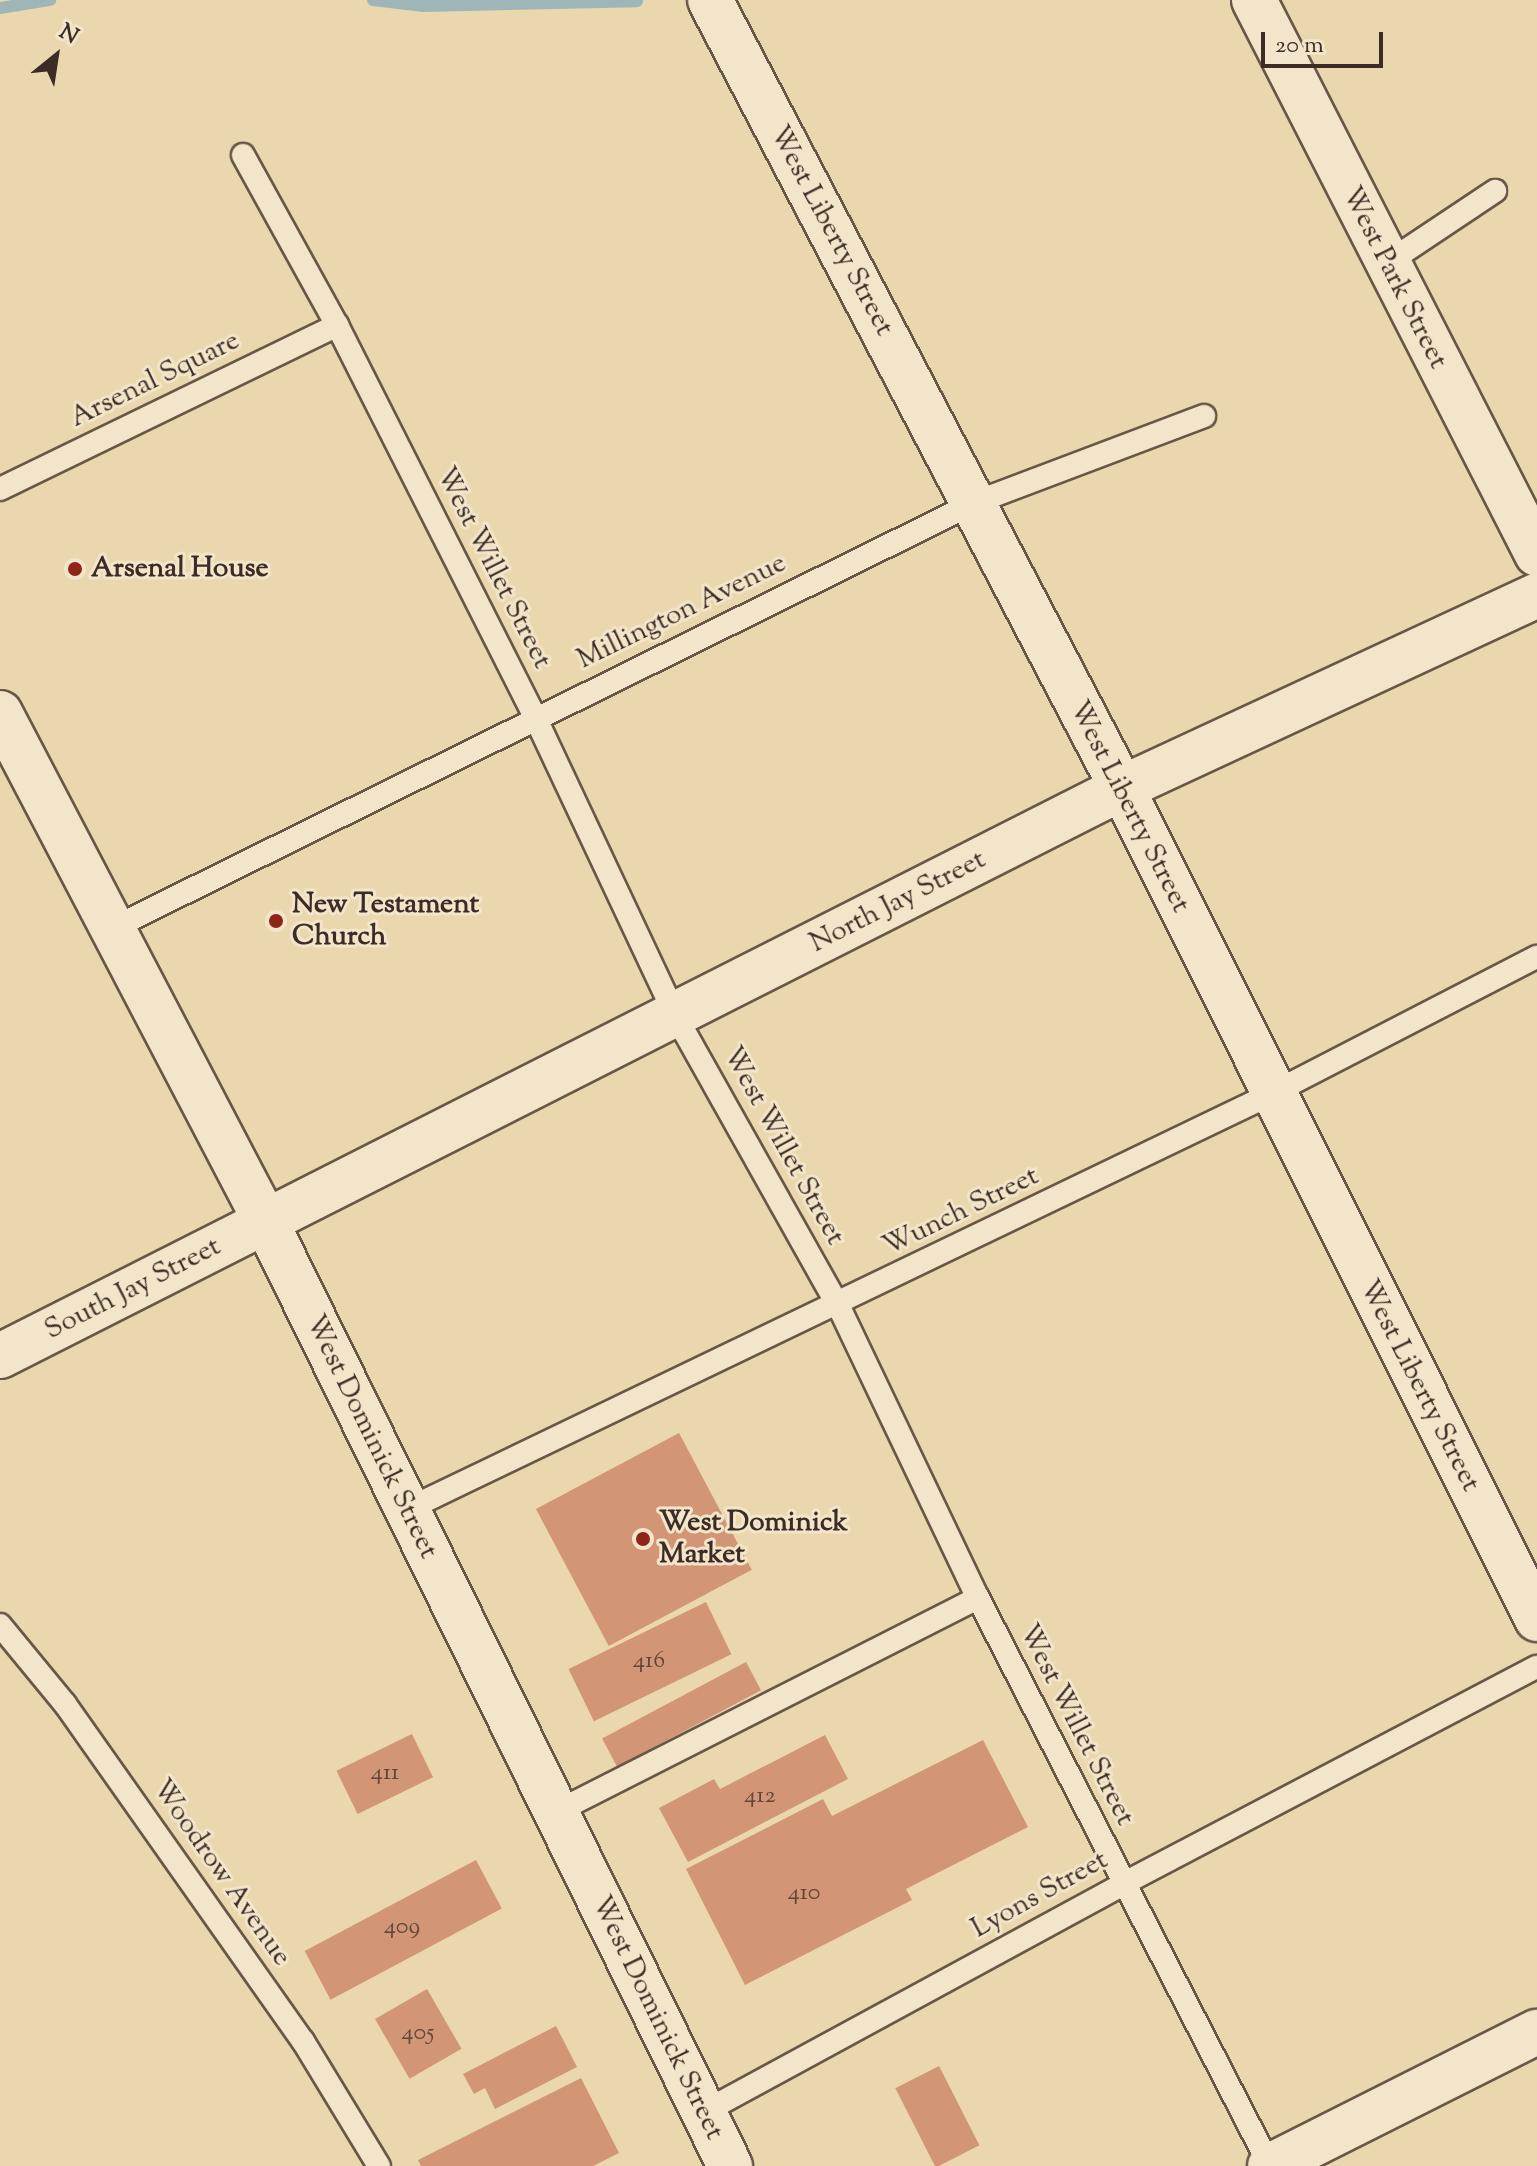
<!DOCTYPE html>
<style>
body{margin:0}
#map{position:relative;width:1537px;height:2166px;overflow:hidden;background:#ebd7ad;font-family:"Sorts Mill Goudy",serif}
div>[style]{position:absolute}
.stream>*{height:12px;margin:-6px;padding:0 6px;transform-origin:6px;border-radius:6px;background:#9eb6b7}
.building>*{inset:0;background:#d29575;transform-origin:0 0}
.roads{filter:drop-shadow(2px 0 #685747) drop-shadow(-2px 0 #685747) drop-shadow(0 2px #685747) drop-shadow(0 -2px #685747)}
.service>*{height:22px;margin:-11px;padding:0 11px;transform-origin:11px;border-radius:11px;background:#f2e5ca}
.minor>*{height:44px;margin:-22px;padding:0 22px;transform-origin:22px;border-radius:22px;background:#f2e5ca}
.tertiary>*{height:44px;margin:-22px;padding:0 22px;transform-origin:22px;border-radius:22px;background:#f2e5ca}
.secondary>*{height:44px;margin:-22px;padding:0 22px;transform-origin:22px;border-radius:22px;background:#f2e5ca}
.dots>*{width:22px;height:22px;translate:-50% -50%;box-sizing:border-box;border:4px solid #f2e5ca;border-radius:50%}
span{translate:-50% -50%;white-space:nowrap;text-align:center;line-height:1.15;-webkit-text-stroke:6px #f2e5ca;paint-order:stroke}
.number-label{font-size:24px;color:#624639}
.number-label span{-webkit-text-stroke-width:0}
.street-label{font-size:28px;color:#3c2c25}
.poi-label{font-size:28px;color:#3c2c25;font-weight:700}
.left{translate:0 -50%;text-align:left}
.north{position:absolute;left:16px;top:16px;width:80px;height:80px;-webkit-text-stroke:6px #f2e5ca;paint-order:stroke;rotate:30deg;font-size:22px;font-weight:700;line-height:32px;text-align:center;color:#3c2c25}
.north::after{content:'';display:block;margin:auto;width:28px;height:36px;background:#3c2c25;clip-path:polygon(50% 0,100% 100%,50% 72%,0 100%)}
.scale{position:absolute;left:1261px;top:32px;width:122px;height:36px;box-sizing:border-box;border:4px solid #3c2c25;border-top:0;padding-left:10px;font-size:24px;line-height:28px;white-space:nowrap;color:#3c2c25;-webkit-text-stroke:6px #f2e5ca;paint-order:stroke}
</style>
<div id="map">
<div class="stream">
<i style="left:373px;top:0;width:51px;rotate:6.7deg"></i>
<i style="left:424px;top:6px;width:213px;rotate:-1.3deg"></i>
<i style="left:0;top:8px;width:51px;rotate:-9.1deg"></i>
</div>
<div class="building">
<i style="left:679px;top:1433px;width:155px;height:162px;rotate:62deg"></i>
<i style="left:706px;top:1602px;width:58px;height:153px;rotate:64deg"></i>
<i style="left:746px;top:1662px;width:32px;height:163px;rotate:62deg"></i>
<i style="left:412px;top:1734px;width:48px;height:84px;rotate:64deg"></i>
<i style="clip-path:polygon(825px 1735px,848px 1779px,688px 1862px,659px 1808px,714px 1779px,720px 1789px)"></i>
<i style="clip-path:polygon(983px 1740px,1028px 1827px,906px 1889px,912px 1900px,745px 1985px,686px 1869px,823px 1799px,832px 1816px)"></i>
<i style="left:476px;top:1860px;width:55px;height:194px;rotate:62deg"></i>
<i style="left:427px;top:1989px;width:69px;height:60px;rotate:60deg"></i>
<i style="clip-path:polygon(556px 2026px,577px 2067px,495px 2109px,485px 2088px,474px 2094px,463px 2074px)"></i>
<i style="left:939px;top:2066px;width:89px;height:49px;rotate:63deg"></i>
<i style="clip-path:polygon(581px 2078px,619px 2153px,593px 2166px,421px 2166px,418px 2160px)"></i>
</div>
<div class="roads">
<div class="service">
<i style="left:243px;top:155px;width:194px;rotate:61.1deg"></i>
<i style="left:337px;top:325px;width:439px;rotate:63.2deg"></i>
<i style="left:535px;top:717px;width:329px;rotate:64.8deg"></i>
<i style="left:675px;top:1015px;width:333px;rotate:60.7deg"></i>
<i style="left:838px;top:1305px;width:325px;rotate:64.5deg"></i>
<i style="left:978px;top:1598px;width:639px;rotate:62.79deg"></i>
<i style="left:1387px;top:263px;width:130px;rotate:-33.7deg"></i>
<i style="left:0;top:489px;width:375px;rotate:-25.9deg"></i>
<i style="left:111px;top:929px;width:962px;rotate:-26.27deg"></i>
<i style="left:974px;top:503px;width:246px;rotate:-20.7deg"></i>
<i style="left:406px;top:1510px;width:960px;rotate:-25.68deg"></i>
<i style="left:1271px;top:1094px;width:299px;rotate:-27.3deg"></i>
<i style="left:0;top:1625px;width:102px;rotate:50.6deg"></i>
<i style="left:65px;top:1704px;width:413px;rotate:54.8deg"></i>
<i style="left:303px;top:2041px;width:146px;rotate:58.7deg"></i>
<i style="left:556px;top:1812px;width:473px;rotate:-26.9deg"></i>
<i style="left:702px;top:2113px;width:479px;rotate:-28.5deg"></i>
<i style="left:1123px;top:1884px;width:467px;rotate:-27.7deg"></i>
</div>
<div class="minor">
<i style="left:1254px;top:0;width:622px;rotate:62.94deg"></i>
<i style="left:0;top:1356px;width:1258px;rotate:-26.85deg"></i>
<i style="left:1122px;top:788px;width:458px;rotate:-24.9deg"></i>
</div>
<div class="tertiary">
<i style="left:710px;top:0;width:889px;rotate:62.4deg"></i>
<i style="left:1122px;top:788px;width:929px;rotate:63.46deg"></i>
<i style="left:0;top:713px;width:574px;rotate:62.41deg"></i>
<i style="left:266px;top:1222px;width:1052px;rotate:63.82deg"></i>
</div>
<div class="secondary">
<i style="left:1270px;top:2166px;width:299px;rotate:-26.7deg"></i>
</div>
</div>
<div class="dots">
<i style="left:75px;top:569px;background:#8f2418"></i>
<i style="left:276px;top:921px;background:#8f2418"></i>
<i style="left:643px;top:1539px;background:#8f2418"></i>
</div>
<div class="number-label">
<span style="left:649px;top:1662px">416</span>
<span style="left:385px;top:1774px">411</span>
<span style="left:760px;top:1797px">412</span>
<span style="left:804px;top:1894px">410</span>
<span style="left:402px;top:1928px">409</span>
<span style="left:418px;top:2034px">405</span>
</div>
<div class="street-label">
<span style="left:831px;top:231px;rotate:62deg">West Liberty Street</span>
<span style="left:1394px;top:278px;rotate:63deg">West Park Street</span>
<span style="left:155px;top:380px;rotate:-26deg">Arsenal Square</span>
<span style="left:493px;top:568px;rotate:63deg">West Willet Street</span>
<span style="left:682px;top:612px;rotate:-26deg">Millington Avenue</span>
<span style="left:1129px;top:807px;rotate:63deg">West Liberty Street</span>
<span style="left:898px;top:902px;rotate:-27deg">North Jay Street</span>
<span style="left:783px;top:1146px;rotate:61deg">West Willet Street</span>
<span style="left:961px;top:1212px;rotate:-26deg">Wunch Street</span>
<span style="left:133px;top:1289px;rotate:-27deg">South Jay Street</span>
<span style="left:1419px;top:1386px;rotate:63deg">West Liberty Street</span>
<span style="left:371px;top:1437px;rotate:64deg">West Dominick Street</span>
<span style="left:1076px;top:1725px;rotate:63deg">West Willet Street</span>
<span style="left:221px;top:1873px;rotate:55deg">Woodrow Avenue</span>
<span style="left:1040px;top:1895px;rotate:-29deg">Lyons Street</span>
<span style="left:657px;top:2018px;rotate:64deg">West Dominick Street</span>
</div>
<div class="poi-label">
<span class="left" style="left:91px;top:569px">Arsenal House</span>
<span class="left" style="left:292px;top:921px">New Testament<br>Church</span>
<span class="left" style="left:659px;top:1539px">West Dominick<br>Market</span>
</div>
<div class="north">N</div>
<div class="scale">20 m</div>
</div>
